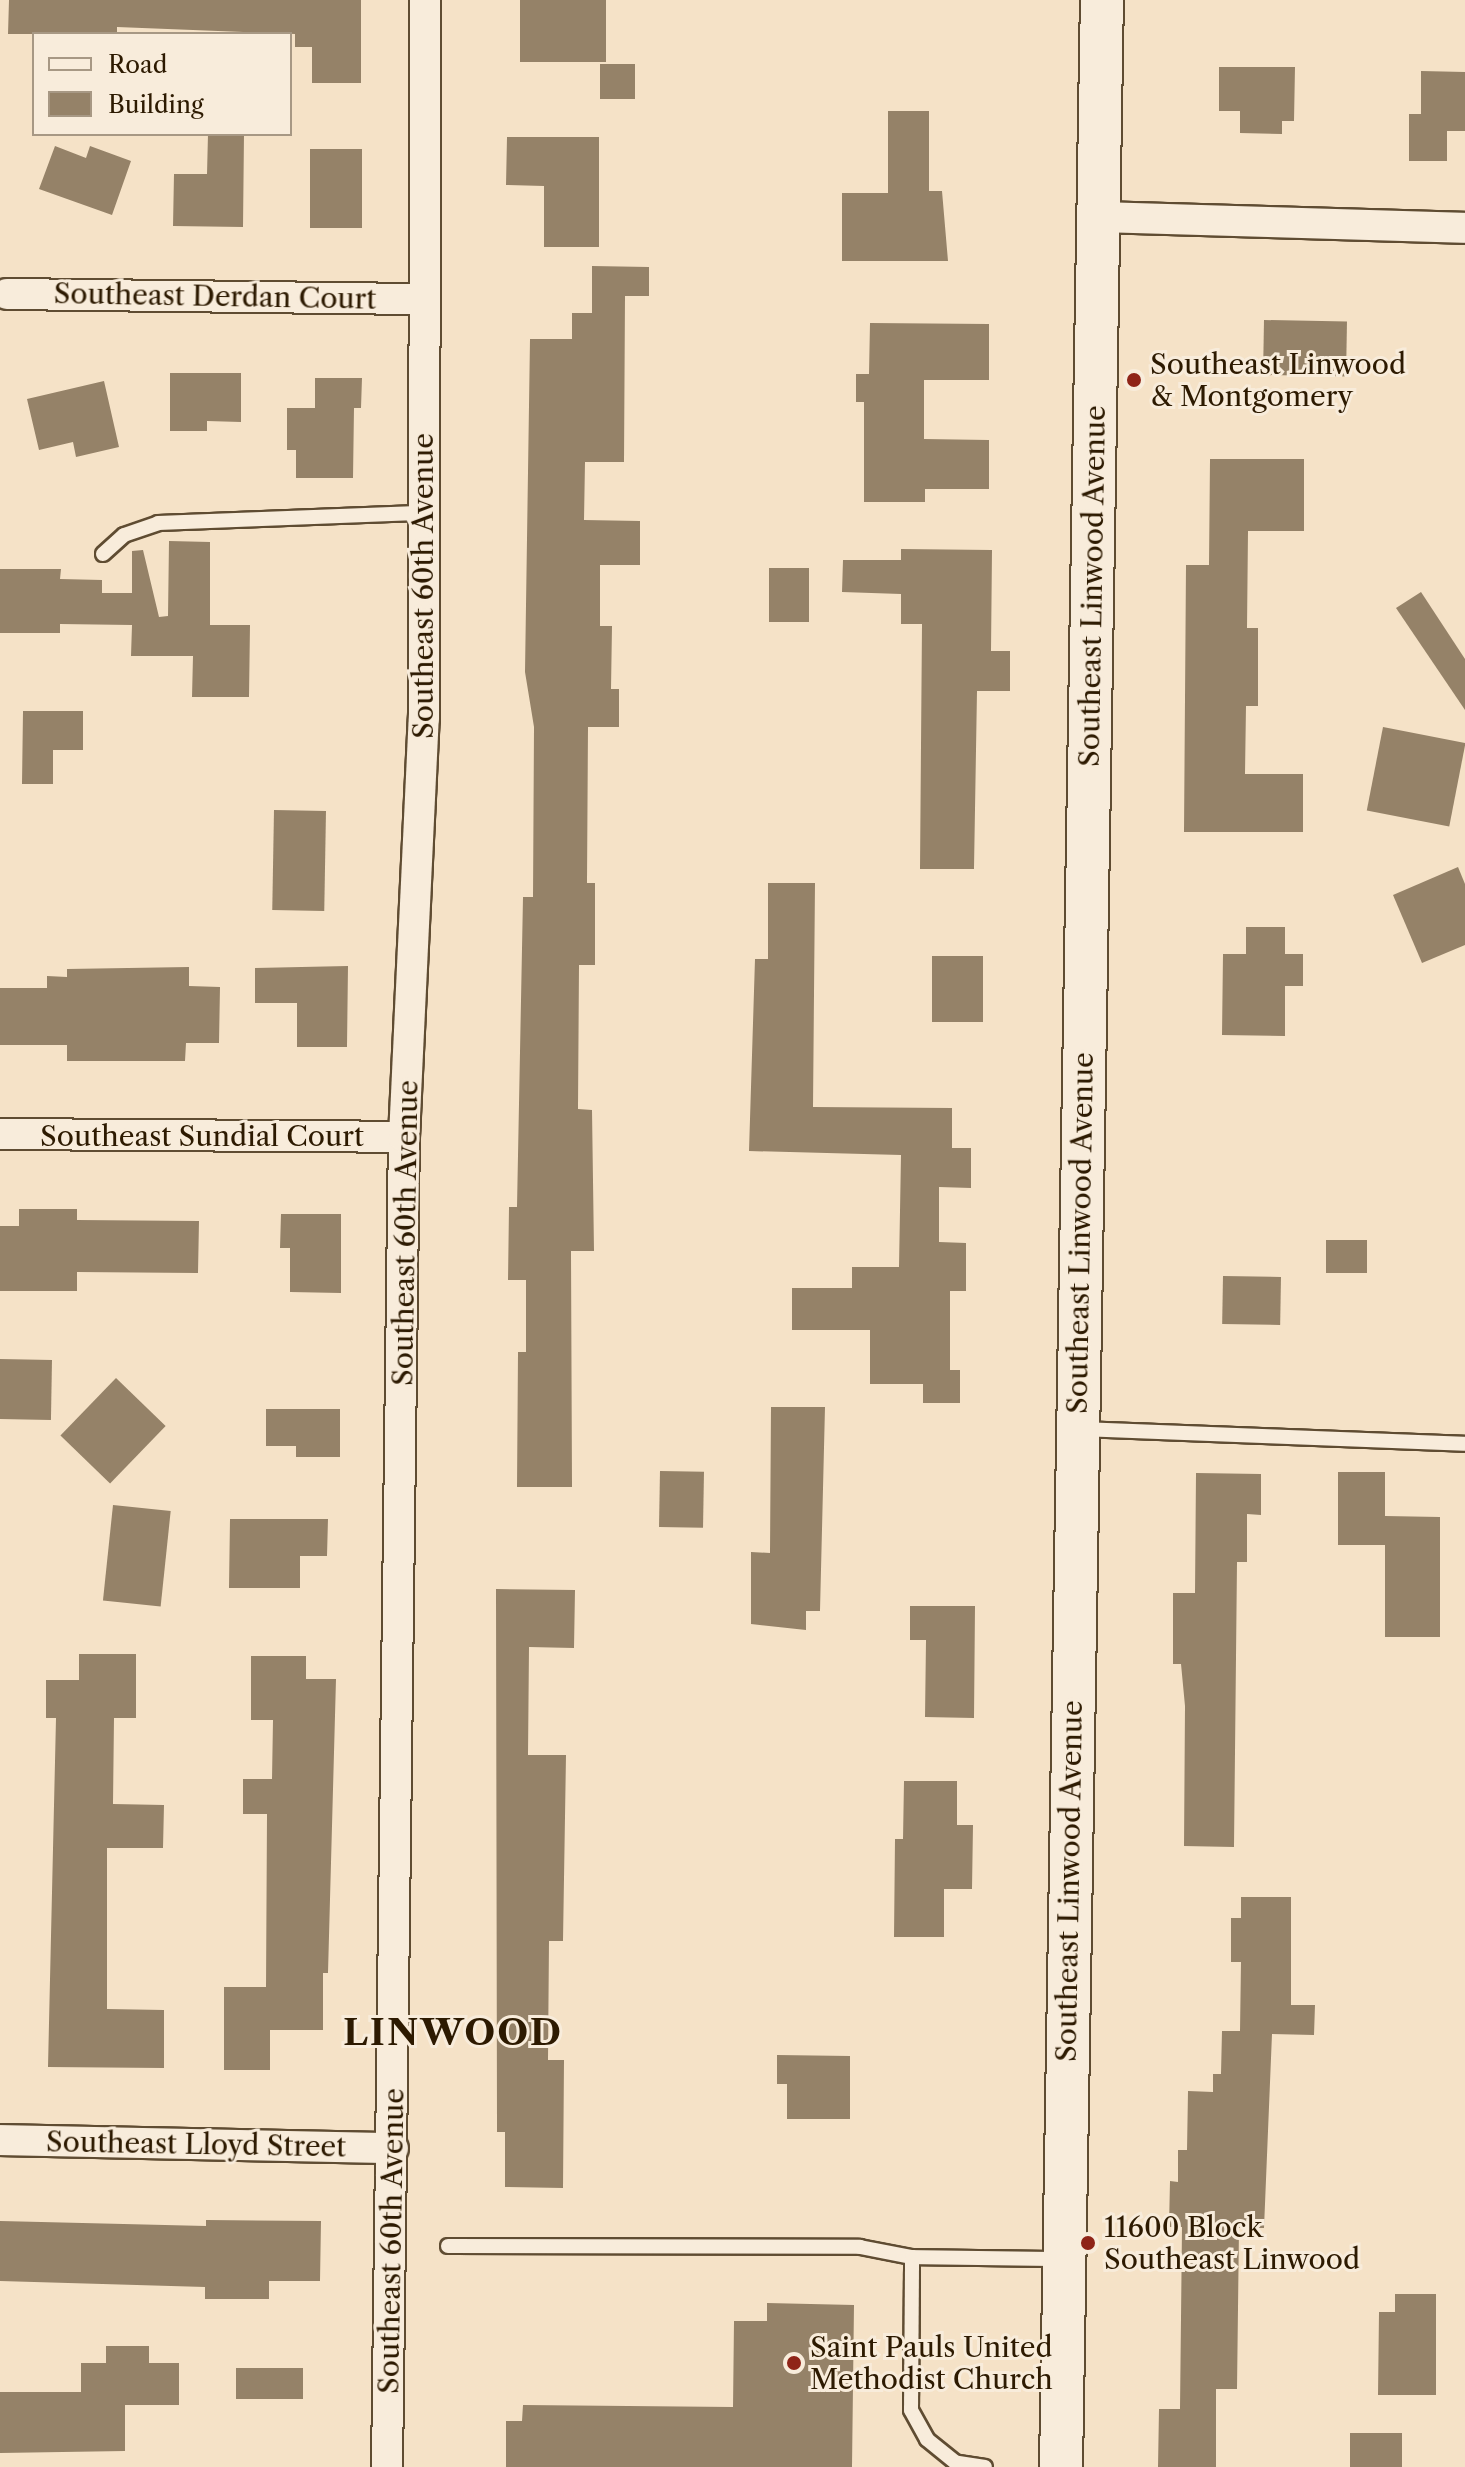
<!DOCTYPE html>
<style>
body{margin:0}
#map{position:relative;width:1465px;height:2467px;overflow:hidden;background:#f5e2c7;font-family:"Libre Caslon Text",serif}
div>[style]{position:absolute}
.building>*{inset:0;background:#958268;transform-origin:0 0}
.roads{filter:drop-shadow(2px 0 #5f4c32) drop-shadow(-2px 0 #5f4c32) drop-shadow(0 2px #5f4c32) drop-shadow(0 -2px #5f4c32)}
.lane>*{height:14px;margin:-7px;padding:0 7px;transform-origin:7px;border-radius:7px;background:#f8ecdb}
.street>*{height:30px;margin:-15px;padding:0 15px;transform-origin:15px;border-radius:15px;background:#f8ecdb}
.secondary>*{height:42px;margin:-21px;padding:0 21px;transform-origin:21px;border-radius:21px;background:#f8ecdb}
.dots>*{width:22px;height:22px;translate:-50% -50%;box-sizing:border-box;border:4px solid #f8ecdb;border-radius:50%}
span{translate:-50% -50%;white-space:nowrap;text-align:center;line-height:1.15;-webkit-text-stroke:6px #f8ecdb;paint-order:stroke}
.street-label{font-size:28px;color:#2d1a01}
.poi-label{font-size:28px;color:#2d1a01}
.left{translate:0 -50%;text-align:left}
.district-label{font-size:36px;color:#2d1a01;font-weight:700;letter-spacing:2px}
.legend{position:absolute;left:32px;top:32px;width:260px;height:104px;box-sizing:border-box;background:#f8ecdb;border:2px solid #a79884;margin:0;padding:10px 14px;list-style:none;font-size:24px;color:#2d1a01}
.legend li{display:flex;align-items:center;gap:16px;height:40px}
.legend b{width:40px;border:2px solid #a79884}
</style>
<div id="map">
<div class="building">
<i style="clip-path:polygon(9px 0,361px 0,361px 83px,312px 83px,312px 47px,295px 47px,295px 34px,117px 27px,117px 34px,8px 34px)"></i>
<i style="left:520px;top:0;width:86px;height:62px"></i>
<i style="left:600px;top:64px;width:35px;height:35px"></i>
<i style="clip-path:polygon(1219px 67px,1295px 67px,1294px 121px,1282px 121px,1282px 134px,1240px 133px,1240px 111px,1219px 111px)"></i>
<i style="clip-path:polygon(1421px 71px,1465px 72px,1465px 131px,1447px 131px,1447px 161px,1409px 161px,1409px 114px,1421px 114px)"></i>
<i style="clip-path:polygon(888px 111px,929px 111px,929px 191px,942px 191px,948px 261px,842px 261px,842px 193px,888px 193px)"></i>
<i style="clip-path:polygon(208px 134px,244px 134px,243px 227px,173px 226px,174px 174px,207px 174px)"></i>
<i style="clip-path:polygon(507px 137px,599px 137px,599px 247px,544px 247px,544px 186px,506px 185px)"></i>
<i style="clip-path:polygon(55px 146px,86px 158px,90px 146px,131px 161px,112px 215px,39px 189px)"></i>
<i style="left:310px;top:149px;width:52px;height:79px"></i>
<i style="clip-path:polygon(592px 266px,649px 267px,649px 296px,625px 296px,624px 462px,585px 462px,584px 520px,640px 521px,640px 565px,600px 565px,600px 626px,612px 626px,611px 689px,619px 689px,619px 727px,588px 727px,587px 883px,595px 883px,595px 965px,579px 965px,578px 1109px,592px 1110px,594px 1251px,571px 1251px,572px 1487px,517px 1487px,518px 1352px,526px 1352px,526px 1280px,508px 1280px,509px 1207px,517px 1207px,523px 897px,533px 897px,534px 727px,525px 672px,530px 339px,572px 339px,572px 313px,592px 313px)"></i>
<i style="left:1264px;top:320px;width:83px;height:55px;rotate:1deg"></i>
<i style="clip-path:polygon(870px 323px,989px 324px,989px 380px,924px 380px,924px 439px,989px 440px,989px 489px,925px 489px,925px 502px,864px 502px,864px 402px,856px 402px,856px 374px,869px 374px)"></i>
<i style="clip-path:polygon(170px 373px,241px 373px,241px 422px,207px 421px,207px 431px,170px 431px)"></i>
<i style="clip-path:polygon(315px 378px,362px 378px,361px 408px,354px 408px,353px 478px,296px 478px,296px 450px,287px 450px,287px 408px,315px 408px)"></i>
<i style="clip-path:polygon(104px 381px,119px 447px,76px 457px,73px 442px,39px 450px,27px 399px)"></i>
<i style="clip-path:polygon(1210px 459px,1304px 459px,1304px 531px,1248px 531px,1247px 628px,1258px 628px,1258px 706px,1246px 706px,1245px 774px,1303px 774px,1303px 832px,1184px 832px,1186px 565px,1209px 565px)"></i>
<i style="clip-path:polygon(169px 541px,210px 542px,210px 625px,250px 625px,249px 697px,192px 697px,193px 656px,131px 656px,132px 625px,60px 624px,60px 633px,0 633px,0 569px,61px 569px,60px 579px,102px 580px,102px 593px,132px 593px,132px 551px,143px 550px,159px 617px,168px 616px)"></i>
<i style="clip-path:polygon(901px 549px,992px 550px,991px 651px,1010px 651px,1010px 691px,977px 691px,974px 869px,920px 869px,922px 624px,901px 624px,901px 594px,842px 592px,843px 560px,901px 560px)"></i>
<i style="left:769px;top:568px;width:40px;height:54px"></i>
<i style="clip-path:polygon(1421px 592px,1465px 659px,1465px 710px,1396px 608px)"></i>
<i style="clip-path:polygon(23px 711px,83px 711px,83px 750px,53px 750px,53px 784px,22px 784px)"></i>
<i style="left:1383px;top:727px;width:84px;height:85px;rotate:11deg"></i>
<i style="left:274px;top:810px;width:52px;height:100px;rotate:1deg"></i>
<i style="clip-path:polygon(1458px 867px,1465px 884px,1465px 945px,1422px 963px,1393px 895px)"></i>
<i style="clip-path:polygon(768px 883px,815px 883px,813px 1107px,952px 1108px,952px 1148px,971px 1148px,971px 1188px,939px 1187px,939px 1242px,966px 1243px,966px 1291px,950px 1291px,950px 1370px,960px 1370px,960px 1403px,923px 1403px,923px 1384px,870px 1384px,870px 1330px,792px 1330px,792px 1288px,852px 1288px,852px 1267px,899px 1267px,901px 1155px,749px 1151px,755px 959px,768px 959px)"></i>
<i style="clip-path:polygon(1246px 927px,1285px 927px,1285px 954px,1303px 954px,1303px 986px,1285px 986px,1285px 1036px,1222px 1035px,1223px 954px,1246px 954px)"></i>
<i style="left:932px;top:956px;width:51px;height:66px"></i>
<i style="clip-path:polygon(348px 966px,347px 1047px,297px 1047px,297px 1003px,255px 1003px,255px 968px)"></i>
<i style="clip-path:polygon(189px 967px,189px 986px,220px 987px,219px 1043px,186px 1043px,185px 1061px,67px 1061px,67px 1045px,0 1045px,0 988px,47px 988px,47px 976px,67px 977px,67px 969px)"></i>
<i style="clip-path:polygon(19px 1209px,77px 1209px,77px 1220px,199px 1221px,198px 1273px,77px 1272px,77px 1291px,0 1291px,0 1226px,19px 1226px)"></i>
<i style="clip-path:polygon(281px 1214px,341px 1214px,341px 1293px,290px 1292px,290px 1248px,280px 1248px)"></i>
<i style="left:1326px;top:1240px;width:41px;height:33px"></i>
<i style="left:1223px;top:1276px;width:58px;height:48px;rotate:1deg"></i>
<i style="left:0;top:1359px;width:52px;height:60px;rotate:1deg"></i>
<i style="left:116px;top:1378px;width:69px;height:80px;rotate:44deg"></i>
<i style="clip-path:polygon(771px 1407px,825px 1407px,820px 1611px,806px 1611px,806px 1630px,751px 1624px,751px 1552px,770px 1553px)"></i>
<i style="clip-path:polygon(266px 1409px,340px 1409px,340px 1457px,296px 1457px,296px 1446px,266px 1446px)"></i>
<i style="left:660px;top:1471px;width:44px;height:56px;rotate:1deg"></i>
<i style="clip-path:polygon(1338px 1472px,1385px 1472px,1385px 1516px,1440px 1517px,1440px 1637px,1385px 1637px,1385px 1545px,1338px 1545px)"></i>
<i style="clip-path:polygon(1196px 1473px,1261px 1474px,1261px 1515px,1247px 1514px,1247px 1562px,1237px 1562px,1234px 1847px,1184px 1846px,1185px 1706px,1181px 1664px,1173px 1664px,1173px 1593px,1195px 1593px)"></i>
<i style="left:113px;top:1505px;width:58px;height:96px;rotate:6deg"></i>
<i style="clip-path:polygon(230px 1519px,328px 1519px,327px 1556px,300px 1556px,300px 1588px,229px 1588px)"></i>
<i style="clip-path:polygon(496px 1589px,575px 1590px,574px 1648px,529px 1647px,528px 1755px,566px 1755px,563px 1941px,549px 1941px,548px 2060px,564px 2060px,563px 2188px,505px 2187px,505px 2132px,497px 2132px)"></i>
<i style="clip-path:polygon(910px 1606px,975px 1606px,974px 1718px,925px 1717px,926px 1640px,910px 1640px)"></i>
<i style="clip-path:polygon(79px 1654px,136px 1654px,136px 1718px,114px 1718px,113px 1804px,164px 1805px,163px 1848px,107px 1848px,107px 2009px,164px 2010px,164px 2068px,48px 2067px,56px 1718px,46px 1718px,46px 1680px,79px 1680px)"></i>
<i style="clip-path:polygon(251px 1656px,306px 1656px,306px 1679px,336px 1679px,328px 1973px,323px 1973px,323px 2030px,270px 2030px,270px 2070px,224px 2070px,224px 1987px,266px 1987px,267px 1814px,243px 1814px,243px 1779px,272px 1779px,273px 1720px,251px 1720px)"></i>
<i style="clip-path:polygon(904px 1781px,957px 1781px,957px 1825px,973px 1825px,972px 1889px,944px 1889px,944px 1937px,894px 1937px,895px 1839px,903px 1839px)"></i>
<i style="clip-path:polygon(1241px 1897px,1291px 1897px,1291px 2005px,1315px 2005px,1314px 2035px,1272px 2034px,1264px 2228px,1239px 2228px,1237px 2389px,1216px 2389px,1216px 2467px,1158px 2467px,1159px 2409px,1180px 2409px,1182px 2227px,1169px 2227px,1170px 2181px,1178px 2182px,1178px 2150px,1187px 2150px,1188px 2091px,1213px 2092px,1213px 2074px,1221px 2074px,1222px 2031px,1240px 2031px,1241px 1962px,1231px 1962px,1231px 1918px,1241px 1918px)"></i>
<i style="clip-path:polygon(777px 2055px,850px 2056px,850px 2119px,787px 2119px,787px 2084px,777px 2084px)"></i>
<i style="clip-path:polygon(206px 2220px,321px 2221px,320px 2281px,269px 2281px,269px 2299px,205px 2299px,205px 2287px,0 2281px,0 2221px,206px 2226px)"></i>
<i style="clip-path:polygon(1395px 2294px,1436px 2294px,1436px 2395px,1378px 2395px,1379px 2312px,1395px 2312px)"></i>
<i style="clip-path:polygon(767px 2303px,854px 2305px,852px 2467px,506px 2467px,506px 2421px,522px 2421px,523px 2405px,733px 2407px,734px 2321px,767px 2321px)"></i>
<i style="clip-path:polygon(106px 2346px,149px 2346px,149px 2363px,179px 2363px,179px 2405px,125px 2405px,125px 2451px,0 2453px,0 2392px,81px 2392px,81px 2363px,106px 2363px)"></i>
<i style="left:236px;top:2368px;width:67px;height:31px"></i>
<i style="left:1350px;top:2433px;width:52px;height:34px"></i>
</div>
<div class="roads">
<div class="lane">
<i style="left:103px;top:554px;width:28px;rotate:-42deg"></i>
<i style="left:124px;top:535px;width:36px;rotate:-19deg"></i>
<i style="left:158px;top:523px;width:266px;rotate:-2.2deg"></i>
<i style="left:1081px;top:1429px;width:384px;rotate:2.2deg"></i>
<i style="left:448px;top:2246px;width:412px;rotate:0.1deg"></i>
<i style="left:860px;top:2247px;width:53px;rotate:10.9deg"></i>
<i style="left:985px;top:2467px;width:30px;rotate:-171deg"></i>
<i style="left:955px;top:2462px;width:36px;rotate:-141deg"></i>
<i style="left:927px;top:2439px;width:33px;rotate:-119deg"></i>
<i style="left:911px;top:2410px;width:153px;rotate:-89.6deg"></i>
<i style="left:912px;top:2257px;width:151px;rotate:0.8deg"></i>
</div>
<div class="street">
<i style="left:1098px;top:217px;width:367px;rotate:1.7deg"></i>
<i style="left:7px;top:294px;width:417px;rotate:0.7deg"></i>
<i style="left:0;top:1134px;width:404px;rotate:0.4deg"></i>
<i style="left:0;top:2140px;width:393px;rotate:1.2deg"></i>
<i style="left:387px;top:2467px;width:1330px;rotate:-89.27deg"></i>
<i style="left:404px;top:1137px;width:418px;rotate:-87.3deg"></i>
<i style="left:424px;top:719px;width:719px;rotate:-89.92deg"></i>
</div>
<div class="secondary">
<i style="left:1061px;top:2467px;width:2467px;rotate:-89.05deg"></i>
</div>
</div>
<div class="dots">
<i style="left:1134px;top:380px;background:#8f2418"></i>
<i style="left:1088px;top:2243px;background:#8f2418"></i>
<i style="left:794px;top:2363px;background:#8f2418"></i>
</div>
<div class="street-label">
<span style="left:215px;top:296px;rotate:1deg">Southeast Derdan Court</span>
<span style="left:423px;top:586px;rotate:-90deg">Southeast 60th Avenue</span>
<span style="left:1092px;top:586px;rotate:-89deg">Southeast Linwood Avenue</span>
<span style="left:202px;top:1136px">Southeast Sundial Court</span>
<span style="left:405px;top:1233px;rotate:-89deg">Southeast 60th Avenue</span>
<span style="left:1080px;top:1233px;rotate:-89deg">Southeast Linwood Avenue</span>
<span style="left:1069px;top:1881px;rotate:-89deg">Southeast Linwood Avenue</span>
<span style="left:196px;top:2144px;rotate:1deg">Southeast Lloyd Street</span>
<span style="left:391px;top:2241px;rotate:-89deg">Southeast 60th Avenue</span>
</div>
<div class="poi-label">
<span class="left" style="left:1150px;top:380px">Southeast Linwood<br>&amp; Montgomery</span>
<span class="left" style="left:1104px;top:2243px">11600 Block<br>Southeast Linwood</span>
<span class="left" style="left:810px;top:2363px">Saint Pauls United<br>Methodist Church</span>
</div>
<div class="district-label">
<span style="left:453px;top:2033px">LINWOOD</span>
</div>
<ul class="legend">
<li><b style="height:10px;background:#f8ecdb"></b>Road</li>
<li><b style="height:22px;background:#958268"></b>Building</li>
</ul>
</div>
